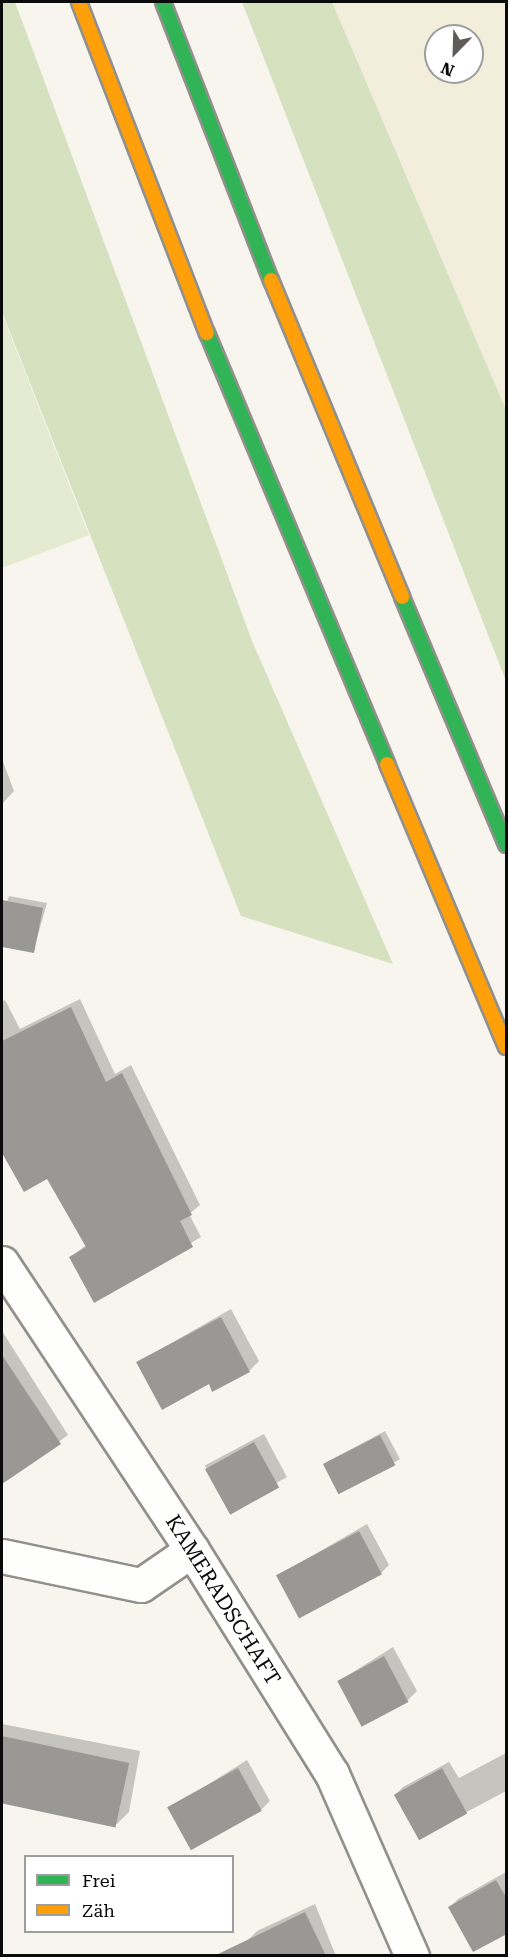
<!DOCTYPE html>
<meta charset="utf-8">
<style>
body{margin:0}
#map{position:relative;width:508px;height:1957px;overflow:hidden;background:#f8f5ee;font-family:"Roboto Serif",serif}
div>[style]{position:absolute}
.farmland>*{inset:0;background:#f3eddc}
.green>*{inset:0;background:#e5ebd1}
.forest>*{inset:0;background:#d6e1c0}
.shadow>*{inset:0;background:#0003;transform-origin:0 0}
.building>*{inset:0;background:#9a9894;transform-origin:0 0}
.roads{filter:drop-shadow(2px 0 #91908d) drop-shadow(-2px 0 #91908d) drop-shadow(0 2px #91908d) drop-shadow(0 -2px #91908d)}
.street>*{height:33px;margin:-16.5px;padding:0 16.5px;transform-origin:16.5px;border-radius:16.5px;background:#fefefc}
.fast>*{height:14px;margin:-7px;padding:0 7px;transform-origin:7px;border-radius:7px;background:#30b455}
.slow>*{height:14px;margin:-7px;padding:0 7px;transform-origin:7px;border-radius:7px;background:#ff9f0a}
span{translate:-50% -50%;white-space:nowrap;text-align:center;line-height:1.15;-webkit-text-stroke:6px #fff;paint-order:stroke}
.street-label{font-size:21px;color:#0a0a0a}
.frame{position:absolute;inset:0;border:3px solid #0a0a0a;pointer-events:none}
.legend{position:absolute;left:24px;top:1855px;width:210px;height:78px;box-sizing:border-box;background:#fff;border:2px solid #9d9d9d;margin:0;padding:8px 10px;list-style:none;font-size:18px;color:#0a0a0a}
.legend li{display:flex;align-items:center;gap:12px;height:30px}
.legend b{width:30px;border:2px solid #9d9d9d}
.north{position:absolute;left:424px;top:24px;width:60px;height:60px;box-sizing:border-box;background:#fff;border:2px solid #9d9d9d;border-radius:50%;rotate:203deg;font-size:16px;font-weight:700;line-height:24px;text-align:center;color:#0a0a0a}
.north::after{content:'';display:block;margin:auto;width:21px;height:27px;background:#5d5c5a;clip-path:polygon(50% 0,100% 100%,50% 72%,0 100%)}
</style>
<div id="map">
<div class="farmland">
<i style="clip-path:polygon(evenodd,332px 2px,506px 2px,506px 410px,332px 2px,436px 36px,472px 36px,472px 72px,436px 72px,436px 36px)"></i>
</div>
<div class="green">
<i style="clip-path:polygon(4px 319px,89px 535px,2px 568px,2px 320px)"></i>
</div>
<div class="forest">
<i style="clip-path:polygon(2px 2px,15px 2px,252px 641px,393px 964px,241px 916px,2px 312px)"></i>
<i style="clip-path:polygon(242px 2px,332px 2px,506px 410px,506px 681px)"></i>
</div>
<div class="shadow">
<i style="clip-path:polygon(2px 759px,14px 791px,2px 804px)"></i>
<i style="clip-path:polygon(9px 896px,47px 903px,33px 952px,2px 945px,2px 914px)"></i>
<i style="clip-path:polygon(80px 999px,115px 1074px,131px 1065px,200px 1205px,189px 1214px,201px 1237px,94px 1301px,71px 1257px,86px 1245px,48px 1177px,25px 1190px,2px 1150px,12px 1137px,2px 1116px,2px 1002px,5px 1000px,20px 1029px)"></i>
<i style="clip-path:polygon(231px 1309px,259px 1361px,250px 1370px,213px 1390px,210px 1382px,138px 1362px)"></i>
<i style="clip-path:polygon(2px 1331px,68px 1435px,14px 1474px,2px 1455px)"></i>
<i style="left:385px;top:1431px;width:32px;height:68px;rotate:62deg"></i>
<i style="left:264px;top:1434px;width:49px;height:67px;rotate:62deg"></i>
<i style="clip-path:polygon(367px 1524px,389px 1565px,381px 1573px,277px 1576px)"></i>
<i style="clip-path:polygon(393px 1647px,417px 1691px,407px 1701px,339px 1681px)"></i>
<i style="clip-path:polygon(2px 1724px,140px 1751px,129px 1812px,117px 1824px,2px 1801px)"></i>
<i style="clip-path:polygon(506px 1753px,506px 1791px,420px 1837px,396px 1794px,403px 1787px,449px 1762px,459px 1778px)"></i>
<i style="clip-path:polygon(247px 1760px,270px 1801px,261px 1810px,169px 1809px)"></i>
<i style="clip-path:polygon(506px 1872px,506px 1932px,450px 1907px,458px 1899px)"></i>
<i style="clip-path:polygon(315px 1904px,336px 1956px,255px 1956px,248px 1940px,257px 1931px)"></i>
</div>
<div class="building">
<i style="clip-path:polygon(2px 900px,43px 908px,34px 953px,2px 947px)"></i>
<i style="clip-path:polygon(71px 1007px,106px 1082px,122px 1073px,192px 1215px,180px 1221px,193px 1247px,94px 1303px,69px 1257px,86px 1247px,47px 1179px,24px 1192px,2px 1153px,2px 1041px)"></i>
<i style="clip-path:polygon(221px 1317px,250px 1372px,212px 1392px,209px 1384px,162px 1410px,136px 1362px)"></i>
<i style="clip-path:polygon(2px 1355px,61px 1444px,2px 1484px)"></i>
<i style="left:380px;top:1435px;width:34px;height:64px;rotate:63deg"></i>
<i style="left:254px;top:1442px;width:52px;height:56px;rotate:61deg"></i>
<i style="left:359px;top:1531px;width:49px;height:94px;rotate:62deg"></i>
<i style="left:384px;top:1656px;width:52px;height:53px;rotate:62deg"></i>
<i style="left:2px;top:1736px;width:130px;height:66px;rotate:12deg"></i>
<i style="left:238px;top:1768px;width:49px;height:81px;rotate:61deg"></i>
<i style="left:442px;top:1768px;width:52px;height:55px;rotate:61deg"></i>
<i style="clip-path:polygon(496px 1880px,507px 1899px,507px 1934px,473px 1952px,448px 1907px)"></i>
<i style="clip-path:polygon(305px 1912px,326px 1956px,214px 1956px)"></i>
</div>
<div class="roads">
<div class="street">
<i style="left:2px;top:1263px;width:344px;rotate:56.5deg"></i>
<i style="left:192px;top:1550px;width:264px;rotate:58deg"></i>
<i style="left:332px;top:1774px;width:199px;rotate:66.3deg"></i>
<i style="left:2px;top:1556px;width:142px;rotate:11.8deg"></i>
<i style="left:141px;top:1585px;width:62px;rotate:-34.5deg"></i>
</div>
<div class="fast">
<i style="left:163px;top:2px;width:298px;rotate:68.8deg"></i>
<i style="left:207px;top:333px;width:467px;rotate:67.3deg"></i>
<i style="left:402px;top:597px;width:269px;rotate:67.2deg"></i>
</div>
<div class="slow">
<i style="left:79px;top:2px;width:355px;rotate:68.9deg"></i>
<i style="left:271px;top:280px;width:343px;rotate:67.5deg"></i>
<i style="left:387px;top:764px;width:307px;rotate:67.2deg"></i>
</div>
</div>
<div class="street-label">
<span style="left:223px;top:1600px;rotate:58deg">KAMERADSCHAFT</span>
</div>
<div class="frame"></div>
<ul class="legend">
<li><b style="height:8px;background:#30b455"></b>Frei</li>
<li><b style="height:8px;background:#ff9f0a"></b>Zäh</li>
</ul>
<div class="north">N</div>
</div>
